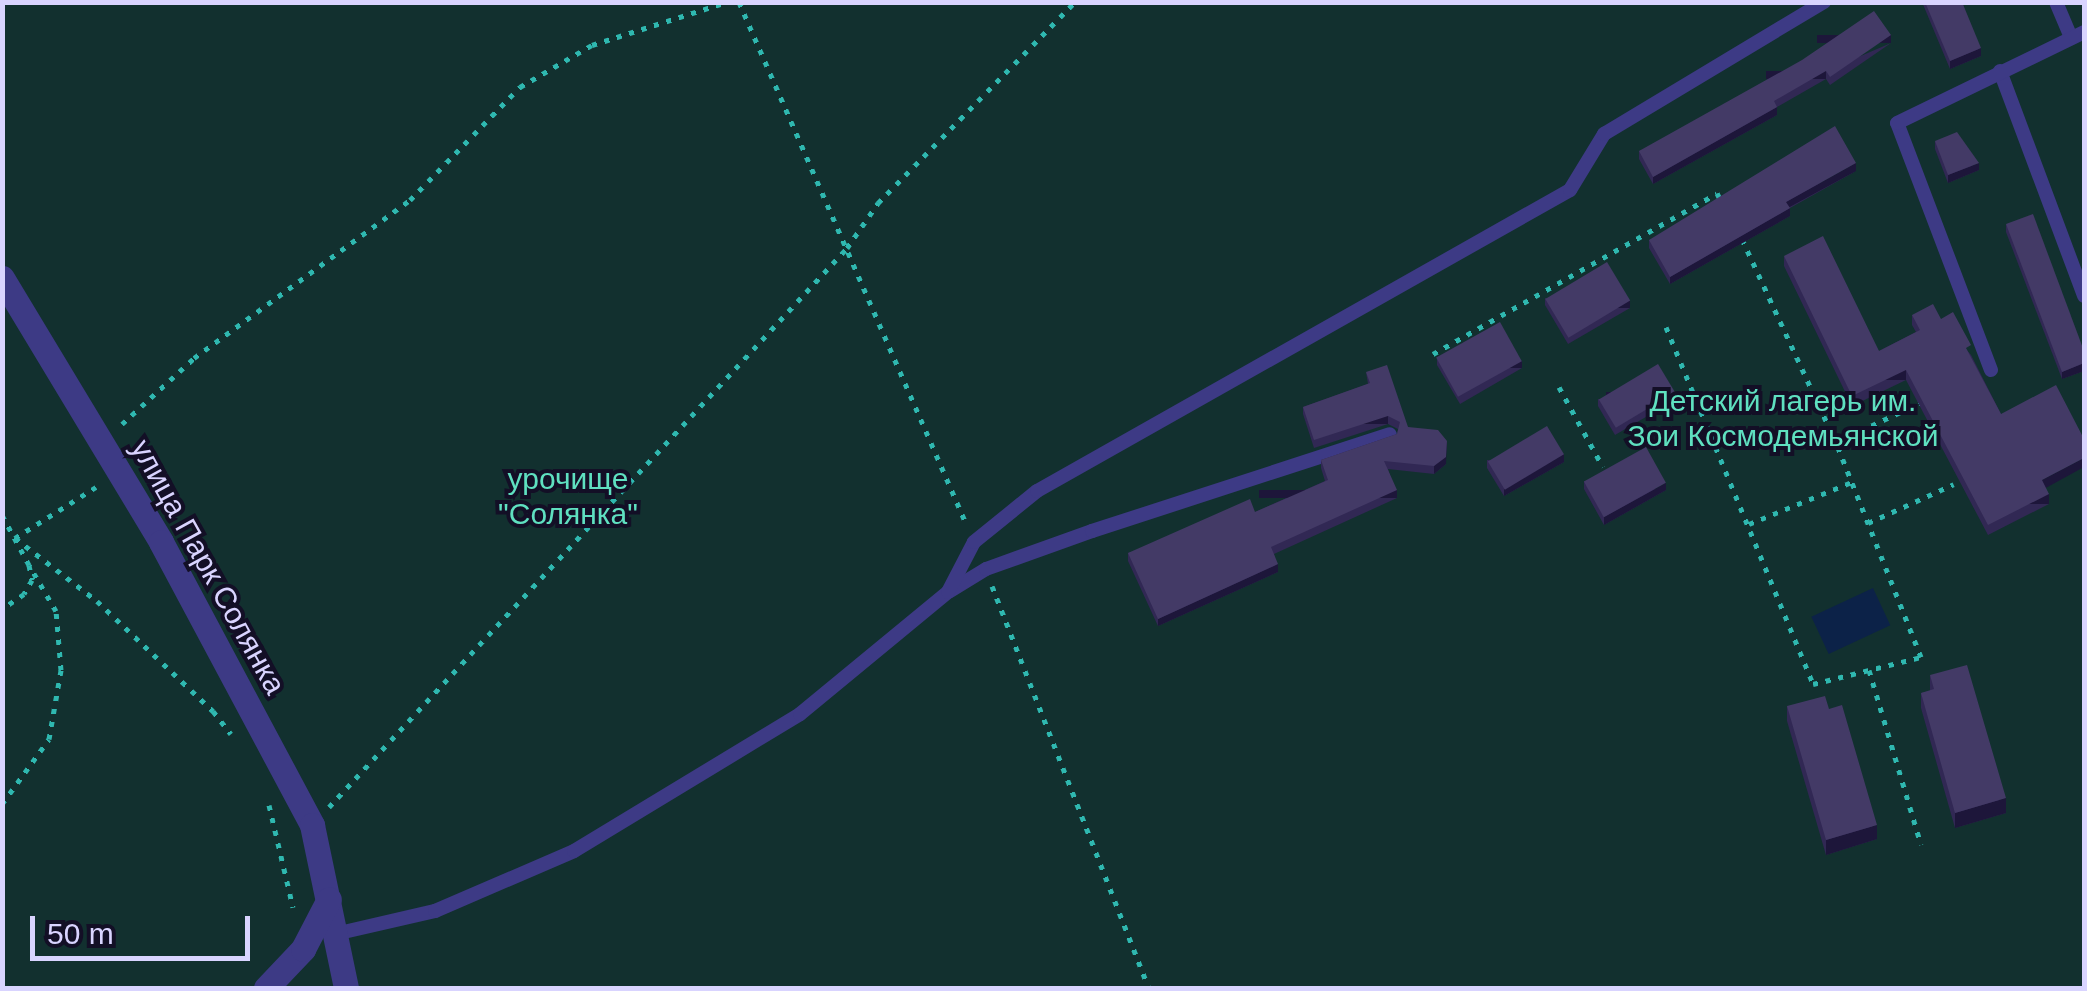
<!DOCTYPE html>
<meta charset="utf-8">
<style>
body{margin:0}
#map{position:relative;width:2087px;height:991px;overflow:hidden;background:#130f26;font-family:Helvetica,sans-serif}
div>[style]{position:absolute}
.green>*{inset:0;background:#12302f;transform-origin:0 0}
.water>*{inset:0;background:#0c2248;transform-origin:0 0}
.path>*{height:5px;margin-top:-2.5px;transform-origin:0;background:repeating-linear-gradient(90deg,#2fb8b0 0 5px,transparent 0 13px)}
.lane>*{height:14px;margin:-7px;padding:0 7px;transform-origin:7px;border-radius:7px;background:#3d3a85}
.street>*{height:25px;margin:-12.5px;padding:0 12.5px;transform-origin:12.5px;border-radius:12.5px;background:#3d3a85}
.wall>*{inset:0;background:#312854}
.shaded-wall>*{inset:0;background:#1d163a;transform-origin:0 0}
.building>*{inset:0;background:#433a66;transform-origin:0 0}
span{translate:-50% -50%;white-space:nowrap;text-align:center;line-height:1.15;-webkit-text-stroke:8px #130f26;paint-order:stroke}
.park-label{font-size:30px;color:#5fe0c0}
.street-label{font-size:30px;color:#d9d4ff}
.frame{position:absolute;inset:0;border:5px solid #d9d4ff;pointer-events:none}
.scale{position:absolute;left:30px;top:916px;width:220px;height:45px;box-sizing:border-box;border:5px solid #d9d4ff;border-top:0;padding-left:12px;font-size:30px;line-height:35px;white-space:nowrap;color:#d9d4ff;-webkit-text-stroke:8px #130f26;paint-order:stroke}
</style>
<div id="map">
<div class="green">
<i style="left:2px;top:3px;width:2082px;height:985px"></i>
</div>
<div class="water">
<i style="left:1873px;top:588px;width:41px;height:68px;rotate:65deg"></i>
</div>
<div class="path">
<i style="left:739px;top:2px;width:566px;rotate:66.47deg"></i>
<i style="left:1742px;top:239px;width:224px;rotate:65.2deg"></i>
<i style="left:1836px;top:442px;width:95px;rotate:-24.9deg"></i>
<i style="left:1666px;top:327px;width:386px;rotate:67.6deg"></i>
<i style="left:1813px;top:684px;width:111px;rotate:-14deg"></i>
<i style="left:1921px;top:657px;width:231px;rotate:-111.6deg"></i>
<i style="left:1433px;top:354px;width:326px;rotate:-29.5deg"></i>
<i style="left:1717px;top:193px;width:11px;rotate:63deg"></i>
<i style="left:1559px;top:387px;width:91px;rotate:61.2deg"></i>
<i style="left:122px;top:424px;width:98px;rotate:-42.5deg"></i>
<i style="left:194px;top:358px;width:268px;rotate:-36.2deg"></i>
<i style="left:410px;top:200px;width:158px;rotate:-45.8deg"></i>
<i style="left:520px;top:87px;width:83px;rotate:-30.3deg"></i>
<i style="left:592px;top:45px;width:142px;rotate:-17.7deg"></i>
<i style="left:96px;top:487px;width:96px;rotate:147.8deg"></i>
<i style="left:15px;top:538px;width:103px;rotate:37.5deg"></i>
<i style="left:97px;top:601px;width:160px;rotate:43.5deg"></i>
<i style="left:213px;top:711px;width:29px;rotate:52deg"></i>
<i style="left:2px;top:515px;width:57px;rotate:61.6deg"></i>
<i style="left:29px;top:565px;width:15px;rotate:79deg"></i>
<i style="left:32px;top:580px;width:16px;rotate:120deg"></i>
<i style="left:24px;top:594px;width:27px;rotate:146deg"></i>
<i style="left:1868px;top:523px;width:94px;rotate:-24.4deg"></i>
<i style="left:1749px;top:524px;width:111px;rotate:-22.2deg"></i>
<i style="left:992px;top:586px;width:432px;rotate:68.7deg"></i>
<i style="left:1869px;top:670px;width:182px;rotate:73.4deg"></i>
<i style="left:2px;top:804px;width:80px;rotate:-54.1deg"></i>
<i style="left:49px;top:739px;width:70px;rotate:-80.1deg"></i>
<i style="left:61px;top:670px;width:59px;rotate:-94.8deg"></i>
<i style="left:56px;top:611px;width:53px;rotate:-120.4deg"></i>
<i style="left:269px;top:805px;width:105px;rotate:76.8deg"></i>
<i style="left:329px;top:807px;width:762px;rotate:-47.18deg"></i>
<i style="left:847px;top:248px;width:55px;rotate:-55.4deg"></i>
<i style="left:878px;top:203px;width:281px;rotate:-45.6deg"></i>
</div>
<div class="lane">
<i style="left:2056px;top:2px;width:39px;rotate:67deg"></i>
<i style="left:2000px;top:71px;width:240px;rotate:69.5deg"></i>
<i style="left:1991px;top:370px;width:264px;rotate:-110.8deg"></i>
<i style="left:1897px;top:123px;width:208px;rotate:-25.9deg"></i>
<i style="left:950px;top:591px;width:42px;rotate:-31.4deg"></i>
<i style="left:986px;top:569px;width:113px;rotate:-19.7deg"></i>
<i style="left:1092px;top:531px;width:313px;rotate:-18deg"></i>
<i style="left:335px;top:934px;width:103px;rotate:-13deg"></i>
<i style="left:435px;top:911px;width:151px;rotate:-23.3deg"></i>
<i style="left:574px;top:851px;width:264px;rotate:-31.2deg"></i>
<i style="left:800px;top:714px;width:192px;rotate:-39.5deg"></i>
<i style="left:948px;top:592px;width:56px;rotate:-62.5deg"></i>
<i style="left:974px;top:542px;width:81px;rotate:-39deg"></i>
<i style="left:1037px;top:491px;width:612px;rotate:-29.45deg"></i>
<i style="left:1570px;top:190px;width:66px;rotate:-58.7deg"></i>
<i style="left:1604px;top:134px;width:257px;rotate:-31deg"></i>
</div>
<div class="street">
<i style="left:2px;top:278px;width:308px;rotate:58.9deg"></i>
<i style="left:161px;top:542px;width:321px;rotate:61.9deg"></i>
<i style="left:312px;top:825px;width:167px;rotate:78.2deg"></i>
<i style="left:266px;top:988px;width:54px;rotate:-46.5deg"></i>
<i style="left:303px;top:949px;width:56px;rotate:-62.5deg"></i>
</div>
<div class="wall">
<i style="clip-path:polygon(1922px 2px,1962px 2px,1981px 56px,1950px 69px)"></i>
<i style="clip-path:polygon(1891px 43px,1830px 85px,1826px 79px,1777px 107px,1777px 115px,1653px 184px,1639px 159px,1639px 151px)"></i>
<i style="clip-path:polygon(1935px 141px,1979px 170px,1948px 183px,1935px 149px)"></i>
<i style="clip-path:polygon(1856px 171px,1790px 208px,1790px 216px,1670px 284px,1649px 248px,1649px 240px)"></i>
<i style="clip-path:polygon(2006px 224px,2084px 351px,2084px 371px,2062px 379px,2006px 232px)"></i>
<i style="clip-path:polygon(1784px 256px,1879px 351px,1916px 332px,1912px 325px,1912px 315px,1941px 319px,1971px 355px,2001px 414px,2046px 488px,2049px 504px,1988px 535px,1906px 380px,1852px 406px,1784px 266px)"></i>
<i style="clip-path:polygon(1545px 298px,1630px 308px,1568px 344px,1545px 305px)"></i>
<i style="clip-path:polygon(1437px 358px,1522px 368px,1460px 404px,1437px 365px)"></i>
<i style="clip-path:polygon(1366px 372px,1408px 427px,1446px 464px,1434px 474px,1388px 469px,1397px 498px,1274px 554px,1278px 572px,1158px 626px,1128px 561px,1128px 553px,1255px 512px,1325px 481px,1321px 468px,1321px 460px,1397px 434px,1398px 429px,1388px 424px,1314px 448px,1303px 414px,1303px 407px,1368px 384px)"></i>
<i style="clip-path:polygon(1598px 399px,1675px 400px,1615px 435px,1598px 406px)"></i>
<i style="clip-path:polygon(1487px 460px,1564px 462px,1504px 496px,1487px 468px)"></i>
<i style="clip-path:polygon(1584px 481px,1666px 490px,1604px 525px,1584px 489px)"></i>
<i style="clip-path:polygon(1930px 675px,2006px 813px,1955px 828px,1921px 708px,1921px 693px,1930px 691px)"></i>
<i style="clip-path:polygon(1787px 706px,1829px 709px,1877px 839px,1826px 855px,1787px 721px)"></i>
</div>
<div class="shaded-wall">
<i style="left:1891px;top:35px;width:8px;height:74px;rotate:90deg"></i>
<i style="clip-path:polygon(1981px 48px,1981px 56px,1950px 69px,1950px 61px)"></i>
<i style="left:1826px;top:71px;width:8px;height:60px;rotate:90deg"></i>
<i style="clip-path:polygon(1777px 107px,1777px 115px,1653px 184px,1653px 177px)"></i>
<i style="clip-path:polygon(1856px 163px,1856px 171px,1786px 209px,1786px 202px)"></i>
<i style="clip-path:polygon(1979px 163px,1979px 170px,1948px 183px,1948px 175px)"></i>
<i style="clip-path:polygon(1790px 208px,1790px 216px,1670px 284px,1670px 277px)"></i>
<i style="left:1630px;top:301px;width:7px;height:72px;rotate:90deg"></i>
<i style="left:1522px;top:361px;width:7px;height:72px;rotate:90deg"></i>
<i style="clip-path:polygon(2084px 363px,2084px 371px,2062px 379px,2062px 372px)"></i>
<i style="left:1906px;top:370px;width:10px;height:60px;rotate:90deg"></i>
<i style="left:1675px;top:392px;width:8px;height:69px;rotate:90deg"></i>
<i style="left:1388px;top:416px;width:8px;height:78px;rotate:90deg"></i>
<i style="clip-path:polygon(1447px 441px,1446px 464px,1434px 474px,1434px 466px)"></i>
<i style="clip-path:polygon(1564px 454px,1564px 462px,1504px 496px,1504px 489px)"></i>
<i style="clip-path:polygon(2084px 458px,2084px 467px,2042px 490px,2042px 480px)"></i>
<i style="clip-path:polygon(1666px 483px,1666px 490px,1604px 525px,1604px 517px)"></i>
<i style="left:1397px;top:490px;width:8px;height:138px;rotate:90deg"></i>
<i style="left:2049px;top:494px;width:10px;height:68px;rotate:90deg"></i>
<i style="clip-path:polygon(1278px 564px,1278px 572px,1158px 626px,1158px 619px)"></i>
<i style="clip-path:polygon(2006px 798px,2006px 813px,1955px 828px,1955px 813px)"></i>
<i style="clip-path:polygon(1877px 825px,1877px 839px,1826px 855px,1826px 840px)"></i>
</div>
<div class="building">
<i style="clip-path:polygon(1925px 2px,1962px 2px,1981px 48px,1950px 61px)"></i>
<i style="clip-path:polygon(1874px 11px,1891px 35px,1830px 77px,1826px 71px,1774px 101px,1777px 107px,1653px 177px,1639px 151px,1802px 60px)"></i>
<i style="clip-path:polygon(1835px 126px,1856px 163px,1786px 202px,1790px 208px,1670px 277px,1649px 240px)"></i>
<i style="clip-path:polygon(1957px 132px,1979px 163px,1948px 175px,1935px 141px)"></i>
<i style="clip-path:polygon(2033px 214px,2084px 351px,2084px 363px,2062px 372px,2006px 224px)"></i>
<i style="clip-path:polygon(1823px 236px,1879px 351px,1920px 330px,1912px 315px,1933px 304px,1941px 319px,1953px 312px,1971px 345px,1966px 348px,2001px 414px,2056px 385px,2084px 439px,2084px 458px,2042px 480px,2049px 494px,1988px 525px,1906px 370px,1852px 396px,1784px 256px)"></i>
<i style="left:1607px;top:262px;width:45px;height:72px;rotate:59deg"></i>
<i style="left:1500px;top:322px;width:45px;height:73px;rotate:61deg"></i>
<i style="left:1658px;top:364px;width:33px;height:69px;rotate:59deg"></i>
<i style="clip-path:polygon(1387px 365px,1408px 427px,1438px 430px,1447px 441px,1446px 457px,1434px 466px,1384px 461px,1397px 490px,1271px 547px,1278px 564px,1158px 619px,1128px 553px,1250px 499px,1255px 512px,1328px 480px,1321px 460px,1397px 434px,1400px 422px,1388px 416px,1314px 440px,1303px 407px,1370px 383px,1366px 372px)"></i>
<i style="left:1547px;top:426px;width:33px;height:69px;rotate:59deg"></i>
<i style="left:1646px;top:447px;width:41px;height:71px;rotate:61deg"></i>
<i style="clip-path:polygon(1967px 665px,2006px 798px,1955px 813px,1921px 693px,1934px 689px,1930px 675px)"></i>
<i style="clip-path:polygon(1825px 696px,1829px 709px,1842px 705px,1877px 825px,1826px 840px,1787px 706px)"></i>
</div>
<div class="park-label">
<span style="left:1783px;top:418px">Детский лагерь им.<br>Зои Космодемьянской</span>
<span style="left:568px;top:496px">урочище<br>"Солянка"</span>
</div>
<div class="street-label">
<span style="left:208px;top:567px;rotate:61deg">улица Парк Солянка</span>
</div>
<div class="frame"></div>
<div class="scale">50 m</div>
</div>
